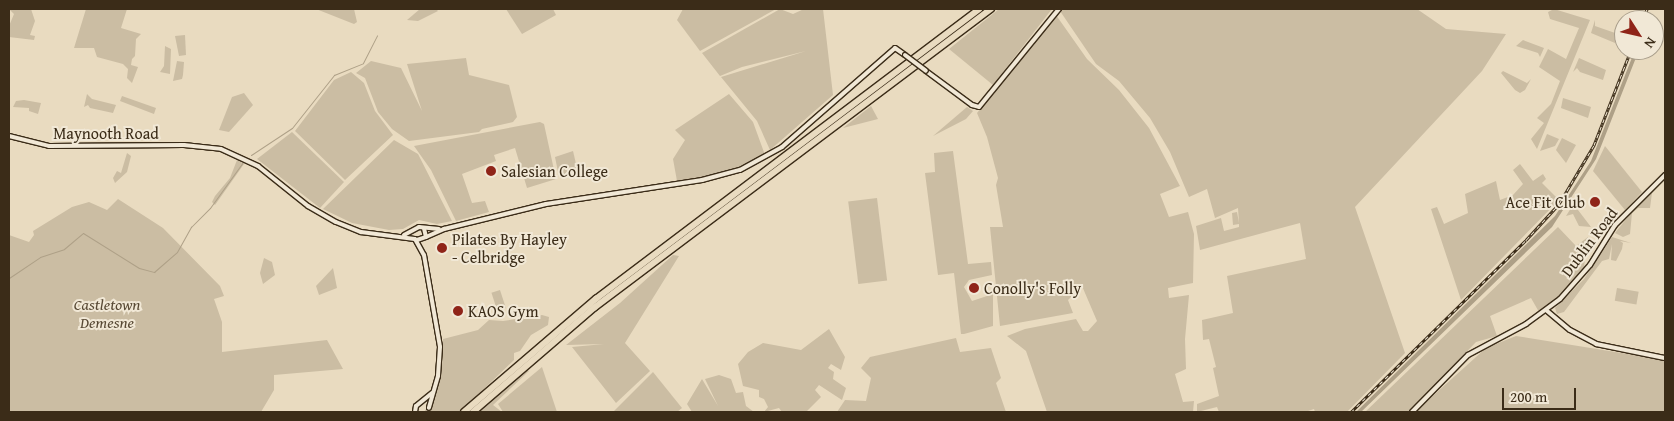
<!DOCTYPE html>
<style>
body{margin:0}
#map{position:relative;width:1674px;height:421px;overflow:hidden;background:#e9dbc0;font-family:"Gentium Book Plus",serif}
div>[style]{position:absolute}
.green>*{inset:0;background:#cbbda3;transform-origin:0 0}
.water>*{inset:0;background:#aea087}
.stream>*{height:1px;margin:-0.5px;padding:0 0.5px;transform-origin:0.5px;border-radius:0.5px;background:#aea087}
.roads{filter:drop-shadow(1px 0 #3b2c18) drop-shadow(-1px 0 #3b2c18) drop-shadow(0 1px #3b2c18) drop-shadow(0 -1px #3b2c18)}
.secondary>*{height:4px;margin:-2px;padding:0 2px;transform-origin:2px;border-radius:2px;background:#f1e8d6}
.motorway>*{height:5.5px;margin:-2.75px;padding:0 2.75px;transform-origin:2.75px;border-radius:2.75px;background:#e9dbc0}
.rail>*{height:3px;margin-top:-1.5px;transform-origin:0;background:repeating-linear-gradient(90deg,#f1e8d6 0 4px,#3b2c18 0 8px);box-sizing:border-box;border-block:1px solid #3b2c18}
.bridges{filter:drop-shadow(1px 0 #3b2c18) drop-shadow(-1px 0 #3b2c18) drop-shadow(0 1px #3b2c18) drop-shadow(0 -1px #3b2c18)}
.secondary-bridge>*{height:4px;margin:-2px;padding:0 2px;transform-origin:2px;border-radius:2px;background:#f1e8d6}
.dots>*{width:14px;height:14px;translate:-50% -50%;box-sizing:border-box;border:2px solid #f1e8d6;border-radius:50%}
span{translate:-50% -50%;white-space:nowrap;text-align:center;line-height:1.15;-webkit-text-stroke:4px #f1e8d6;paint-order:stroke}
.street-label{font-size:16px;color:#3b2c18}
.poi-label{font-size:16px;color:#3b2c18}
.left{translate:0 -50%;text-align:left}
.right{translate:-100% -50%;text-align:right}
.park-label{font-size:16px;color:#584934;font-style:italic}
.frame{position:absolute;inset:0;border:10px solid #3b2c18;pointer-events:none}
.north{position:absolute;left:1614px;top:10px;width:50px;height:50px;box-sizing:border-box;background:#f1e8d6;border:1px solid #a89d8a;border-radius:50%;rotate:125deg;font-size:14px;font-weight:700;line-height:20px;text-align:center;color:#3b2c18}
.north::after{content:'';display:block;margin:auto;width:18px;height:22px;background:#8f2418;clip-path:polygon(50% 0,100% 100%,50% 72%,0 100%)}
.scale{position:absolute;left:1502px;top:388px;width:74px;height:22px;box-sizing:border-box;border:2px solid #3b2c18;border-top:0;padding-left:6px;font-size:15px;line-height:18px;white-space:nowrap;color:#3b2c18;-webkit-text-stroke:4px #f1e8d6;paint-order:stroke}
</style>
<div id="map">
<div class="green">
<i style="clip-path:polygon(9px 9px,31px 9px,35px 21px,30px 35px,35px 36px,34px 40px,9px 37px,9px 26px,14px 14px)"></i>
<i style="clip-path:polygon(86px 9px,127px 9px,121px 28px,141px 34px,136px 39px,135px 56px,132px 59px,131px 65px,138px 67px,132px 83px,127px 78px,128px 69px,123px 64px,97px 57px,94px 48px,74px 48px)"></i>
<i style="clip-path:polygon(316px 9px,354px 9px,357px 22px,354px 24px)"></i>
<i style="clip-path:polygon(420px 9px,436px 9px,438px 11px,418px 21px,407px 20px)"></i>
<i style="clip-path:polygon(506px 9px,553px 9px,556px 15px,522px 34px)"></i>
<i style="clip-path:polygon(683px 9px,776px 9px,700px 51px,677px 20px)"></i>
<i style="clip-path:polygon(780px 9px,793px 14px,804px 9px,823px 9px,833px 95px,770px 150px,757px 121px,721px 77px,806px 51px,742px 67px,720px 76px,702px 53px)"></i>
<i style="clip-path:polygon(999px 9px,1052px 9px,993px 85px,949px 49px)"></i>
<i style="clip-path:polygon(1064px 9px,1417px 9px,1446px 29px,1506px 34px,1482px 71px,1355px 207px,1405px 353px,1347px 412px,1315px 412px,1314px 409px,1305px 412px,1219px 412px,1217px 407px,1197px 412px,1197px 404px,1219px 396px,1213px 368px,1216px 367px,1209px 339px,1203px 340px,1202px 320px,1233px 313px,1227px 276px,1306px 259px,1300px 223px,1200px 250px,1196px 226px,1221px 218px,1224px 231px,1239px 227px,1239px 224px,1233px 225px,1232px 213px,1237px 212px,1239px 223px,1238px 208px,1215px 218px,1207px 189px,1189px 197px,1170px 152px,1150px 118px,1119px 81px,1096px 64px,1060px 11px)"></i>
<i style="clip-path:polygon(1554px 9px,1590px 20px,1537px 149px,1531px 139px,1544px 123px,1537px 118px,1551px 104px,1560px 81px,1539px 67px,1548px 49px,1566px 59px,1579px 28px,1550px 19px,1548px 12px)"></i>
<i style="clip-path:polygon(1056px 15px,1087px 59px,1119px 90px,1149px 128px,1180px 186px,1160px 194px,1169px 217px,1188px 212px,1194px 234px,1193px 283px,1168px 288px,1169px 298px,1189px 295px,1185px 339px,1186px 369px,1175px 374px,1183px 402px,1194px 401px,1193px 412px,1047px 412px,1026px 351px,1007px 336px,1025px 329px,1076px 319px,1083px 331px,1088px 331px,1097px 321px,1082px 286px,1068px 300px,1073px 313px,1000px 326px,990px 227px,1003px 227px,996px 185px,998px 178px,987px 137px,977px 113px)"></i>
<i style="clip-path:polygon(1595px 20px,1595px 26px,1618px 34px,1615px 43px,1591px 33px)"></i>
<i style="clip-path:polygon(185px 35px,186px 55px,179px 56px,175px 36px)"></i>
<i style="clip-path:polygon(1523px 40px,1544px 48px,1540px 57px,1538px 53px,1516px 46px)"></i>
<i style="clip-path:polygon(165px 46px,171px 49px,170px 74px,160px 72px,164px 66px)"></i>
<i style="clip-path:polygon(466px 58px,469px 75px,509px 85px,517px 117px,513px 122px,482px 129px,479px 132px,409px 141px,392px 129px,378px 112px,365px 78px,356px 73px,371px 61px,401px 68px,422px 111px,407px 64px)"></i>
<i style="clip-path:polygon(1579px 58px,1606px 70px,1603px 80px,1580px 72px,1577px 68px,1573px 72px)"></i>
<i style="clip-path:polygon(177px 61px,184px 62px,183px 75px,182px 79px,173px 81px)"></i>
<i style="clip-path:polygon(1503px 71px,1527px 83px,1531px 79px,1525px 90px,1520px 93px,1515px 90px,1501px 73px)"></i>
<i style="clip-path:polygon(351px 72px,364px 83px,375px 111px,393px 135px,345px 180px,295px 131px,334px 80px)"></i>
<i style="clip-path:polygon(244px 93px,253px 105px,229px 132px,219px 130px,232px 97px)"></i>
<i style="clip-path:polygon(87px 94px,92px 99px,116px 105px,113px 113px,90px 108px,88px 105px,84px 107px)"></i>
<i style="clip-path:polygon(729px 94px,753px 122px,765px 155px,719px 175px,677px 181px,673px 159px,685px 140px,675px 130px)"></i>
<i style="clip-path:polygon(122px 96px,156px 108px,154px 114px,120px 101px)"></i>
<i style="clip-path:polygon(1563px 98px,1591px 107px,1588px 118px,1561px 108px)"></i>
<i style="clip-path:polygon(24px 100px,41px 103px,38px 114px,29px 111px,29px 108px,13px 107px,16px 101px)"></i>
<i style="clip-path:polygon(871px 106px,878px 119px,843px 128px)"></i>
<i style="clip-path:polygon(967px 107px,973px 111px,966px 119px,933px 136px)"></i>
<i style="clip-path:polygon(540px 122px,544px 124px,556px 179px,527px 188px,515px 148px,494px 155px,496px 161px,462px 174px,472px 203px,485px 201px,489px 212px,456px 221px,431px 170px,414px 146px)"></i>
<i style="clip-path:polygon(292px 132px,344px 182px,320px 208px,257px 159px)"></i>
<i style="clip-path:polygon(1547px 134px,1559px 139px,1555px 146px,1540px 151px)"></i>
<i style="clip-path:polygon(1562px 138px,1576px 145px,1566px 163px,1556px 150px)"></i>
<i style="clip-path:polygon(394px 140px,418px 154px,452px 221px,437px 224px,419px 220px,403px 229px,389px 230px,352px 223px,323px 209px)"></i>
<i style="clip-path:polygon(1605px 146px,1642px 192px,1625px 210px,1593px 171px)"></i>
<i style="clip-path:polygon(573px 151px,577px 168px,559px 177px,555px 157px)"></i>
<i style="clip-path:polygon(953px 151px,968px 264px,991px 262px,992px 275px,969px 280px,964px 287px,972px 301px,993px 294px,993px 326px,964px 334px,961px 334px,954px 273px,938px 275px,925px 173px,935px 172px,934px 153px)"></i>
<i style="clip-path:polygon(127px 153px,131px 156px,127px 172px,115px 183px,113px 178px,117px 171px,121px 173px)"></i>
<i style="clip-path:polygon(237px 160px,244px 164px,215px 205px,212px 202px,215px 196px,230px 178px)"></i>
<i style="clip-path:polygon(1520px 164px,1533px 181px,1543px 174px,1546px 179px,1542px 183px,1559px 200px,1461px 300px,1431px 209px,1437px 207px,1444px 224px,1468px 213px,1465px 194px,1496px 181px,1500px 200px,1513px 195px,1523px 184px,1513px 170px)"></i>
<i style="clip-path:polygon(1665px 179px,1652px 193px,1650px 208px,1638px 208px,1632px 213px,1630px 234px,1623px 237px,1615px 233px,1639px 203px)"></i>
<i style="left:877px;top:198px;width:83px;height:29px;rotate:83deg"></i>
<i style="clip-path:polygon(118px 199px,163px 228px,220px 286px,224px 296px,214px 299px,222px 322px,222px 352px,327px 340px,343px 369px,274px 375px,274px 390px,261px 412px,9px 412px,9px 235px,29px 242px,34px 235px,33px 231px,72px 207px,89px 202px,107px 210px)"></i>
<i style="clip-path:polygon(1571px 208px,1578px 210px,1591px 227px,1579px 226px,1573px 214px,1566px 216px)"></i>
<i style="clip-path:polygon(1558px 227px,1576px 246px,1588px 237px,1584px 267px,1553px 302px,1539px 312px,1531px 298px,1490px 316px,1497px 336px,1476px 342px,1409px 412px,1365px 412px)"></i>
<i style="clip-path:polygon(1612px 237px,1631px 243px,1620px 241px,1623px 243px,1622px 249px,1616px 261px,1611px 260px,1612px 244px,1609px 259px,1602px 261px,1564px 312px,1557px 314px,1555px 308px,1584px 279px)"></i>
<i style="clip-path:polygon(673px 255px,679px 256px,625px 343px,650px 371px,616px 403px,572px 347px,604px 344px,566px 345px,620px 303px)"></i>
<i style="clip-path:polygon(264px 258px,272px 262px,275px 275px,263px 284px,260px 273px)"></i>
<i style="clip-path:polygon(333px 268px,337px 288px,319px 295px,316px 286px)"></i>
<i style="left:1617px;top:288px;width:22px;height:13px;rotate:10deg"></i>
<i style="left:500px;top:290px;width:19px;height:9px;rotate:72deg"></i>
<i style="clip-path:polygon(542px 315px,549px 317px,548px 325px,531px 335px,520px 351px,514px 353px,514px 360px,460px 412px,424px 412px,433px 399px,442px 362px,443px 339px,478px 330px,489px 320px,503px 321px)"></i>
<i style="clip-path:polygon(829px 329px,845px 357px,841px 370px,831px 364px,828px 368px,834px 372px,833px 379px,846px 388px,842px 400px,819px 385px,815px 390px,821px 397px,806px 412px,782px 412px,779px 408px,764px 412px,768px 407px,764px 399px,759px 397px,759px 390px,743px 386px,738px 364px,748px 352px,763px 343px,801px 350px)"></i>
<i style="clip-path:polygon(1516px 336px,1665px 360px,1665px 412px,1415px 412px,1486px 348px)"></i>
<i style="clip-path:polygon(956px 338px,960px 352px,991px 348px,1001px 378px,996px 383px,1006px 412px,837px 412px,845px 400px,866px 401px,871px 378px,861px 368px,870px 357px)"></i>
<i style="clip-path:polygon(542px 367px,557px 412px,503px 412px,498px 404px)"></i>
<i style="clip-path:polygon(526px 369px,529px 371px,493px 405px,502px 412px,478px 412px)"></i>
<i style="clip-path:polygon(653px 372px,682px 408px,677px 412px,613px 412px)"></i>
<i style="clip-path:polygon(719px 375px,731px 379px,736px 393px,743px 392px,746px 406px,754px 412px,692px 412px,687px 404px,702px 379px,718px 406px,705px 379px)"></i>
</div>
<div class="water">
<i style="clip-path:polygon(1635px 50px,1639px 50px,1596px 159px,1552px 227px,1361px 412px,1356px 412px,1555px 216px,1591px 161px)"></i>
</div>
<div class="stream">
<i style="left:251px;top:155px;width:49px;rotate:-33.4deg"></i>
<i style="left:292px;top:128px;width:68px;rotate:-51.6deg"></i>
<i style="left:334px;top:75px;width:31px;rotate:-22deg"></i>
<i style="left:363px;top:63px;width:31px;rotate:-63deg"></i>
<i style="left:9px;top:278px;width:37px;rotate:-34deg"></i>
<i style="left:40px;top:257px;width:25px;rotate:-18deg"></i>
<i style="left:64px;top:249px;width:25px;rotate:-40deg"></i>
<i style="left:83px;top:233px;width:66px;rotate:32deg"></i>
<i style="left:139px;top:268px;width:16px;rotate:15deg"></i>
<i style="left:154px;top:272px;width:30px;rotate:-41deg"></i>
<i style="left:177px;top:252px;width:29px;rotate:-61deg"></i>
<i style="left:191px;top:227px;width:27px;rotate:-45deg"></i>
<i style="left:210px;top:208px;width:57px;rotate:-54.3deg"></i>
</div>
<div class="roads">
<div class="secondary">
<i style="left:926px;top:71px;width:57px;rotate:36.5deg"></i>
<i style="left:972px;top:105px;width:7px;rotate:16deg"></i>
<i style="left:979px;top:107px;width:127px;rotate:-50.8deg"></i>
<i style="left:9px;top:136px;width:41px;rotate:14deg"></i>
<i style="left:49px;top:146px;width:135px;rotate:-0.4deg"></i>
<i style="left:184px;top:145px;width:37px;rotate:6deg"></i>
<i style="left:221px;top:149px;width:41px;rotate:24.7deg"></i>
<i style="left:258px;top:166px;width:64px;rotate:38.7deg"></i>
<i style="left:308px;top:206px;width:32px;rotate:30deg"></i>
<i style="left:336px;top:222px;width:27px;rotate:22deg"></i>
<i style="left:361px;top:232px;width:54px;rotate:7.4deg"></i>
<i style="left:415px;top:239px;width:18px;rotate:61deg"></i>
<i style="left:424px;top:255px;width:93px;rotate:80.1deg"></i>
<i style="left:440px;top:347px;width:29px;rotate:94deg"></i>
<i style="left:438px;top:376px;width:33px;rotate:106deg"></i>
<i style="left:404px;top:235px;width:17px;rotate:-28deg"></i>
<i style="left:419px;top:227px;width:20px;rotate:6deg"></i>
<i style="left:426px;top:237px;width:20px;rotate:-24deg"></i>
<i style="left:444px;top:229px;width:105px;rotate:-13.8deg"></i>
<i style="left:546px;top:204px;width:158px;rotate:-8.7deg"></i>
<i style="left:702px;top:180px;width:39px;rotate:-15deg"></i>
<i style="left:740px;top:170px;width:48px;rotate:-28.7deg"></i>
<i style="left:782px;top:147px;width:150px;rotate:-41.2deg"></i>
<i style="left:895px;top:48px;width:12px;rotate:35deg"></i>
<i style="left:417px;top:240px;width:9px;rotate:-18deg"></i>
<i style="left:426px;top:237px;width:9px;rotate:-103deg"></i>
<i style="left:1546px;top:310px;width:31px;rotate:40deg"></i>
<i style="left:1570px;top:330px;width:30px;rotate:28deg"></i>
<i style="left:1596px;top:344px;width:70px;rotate:11.5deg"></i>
<i style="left:415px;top:412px;width:6px;rotate:-81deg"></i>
<i style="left:416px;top:406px;width:21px;rotate:-39deg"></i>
<i style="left:1412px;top:412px;width:80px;rotate:-45.5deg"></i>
<i style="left:1468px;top:355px;width:66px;rotate:-28.1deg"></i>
<i style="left:1526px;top:324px;width:42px;rotate:-36.3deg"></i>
<i style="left:1560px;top:299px;width:45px;rotate:-48.6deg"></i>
<i style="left:1590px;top:265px;width:47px;rotate:-58deg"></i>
<i style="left:1615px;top:225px;width:71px;rotate:-45deg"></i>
</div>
<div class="motorway">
<i style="left:464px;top:412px;width:174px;rotate:-40.6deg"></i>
<i style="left:596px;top:299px;width:480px;rotate:-37.1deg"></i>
<i style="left:473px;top:412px;width:160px;rotate:-40.7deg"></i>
<i style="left:594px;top:308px;width:497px;rotate:-37deg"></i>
</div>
</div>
<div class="rail">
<i style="left:1643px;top:20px;width:12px;rotate:-70deg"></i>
<i style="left:1351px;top:412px;width:245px;rotate:-44.5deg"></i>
<i style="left:1526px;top:240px;width:49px;rotate:-47.5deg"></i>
<i style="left:1559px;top:204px;width:69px;rotate:-59.3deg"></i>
<i style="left:1594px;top:145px;width:102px;rotate:-68.7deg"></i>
</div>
<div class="bridges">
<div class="secondary-bridge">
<i style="left:905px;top:55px;width:26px;rotate:37deg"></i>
</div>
</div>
<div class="dots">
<i style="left:491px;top:171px;background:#8f2418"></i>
<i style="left:1595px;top:202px;background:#8f2418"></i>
<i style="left:442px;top:248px;background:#8f2418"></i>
<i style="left:974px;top:288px;background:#8f2418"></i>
<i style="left:458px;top:311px;background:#8f2418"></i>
</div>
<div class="street-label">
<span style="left:106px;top:133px">Maynooth Road</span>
<span style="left:1589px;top:242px;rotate:-53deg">Dublin Road</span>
</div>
<div class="poi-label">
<span class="left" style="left:501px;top:171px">Salesian College</span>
<span class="right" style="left:1585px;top:202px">Ace Fit Club</span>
<span class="left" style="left:452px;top:248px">Pilates By Hayley<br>- Celbridge</span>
<span class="left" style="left:984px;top:288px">Conolly's Folly</span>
<span class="left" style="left:468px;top:311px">KAOS Gym</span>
</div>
<div class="park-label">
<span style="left:107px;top:313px">Castletown<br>Demesne</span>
</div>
<div class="frame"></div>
<div class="north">N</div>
<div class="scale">200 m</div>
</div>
